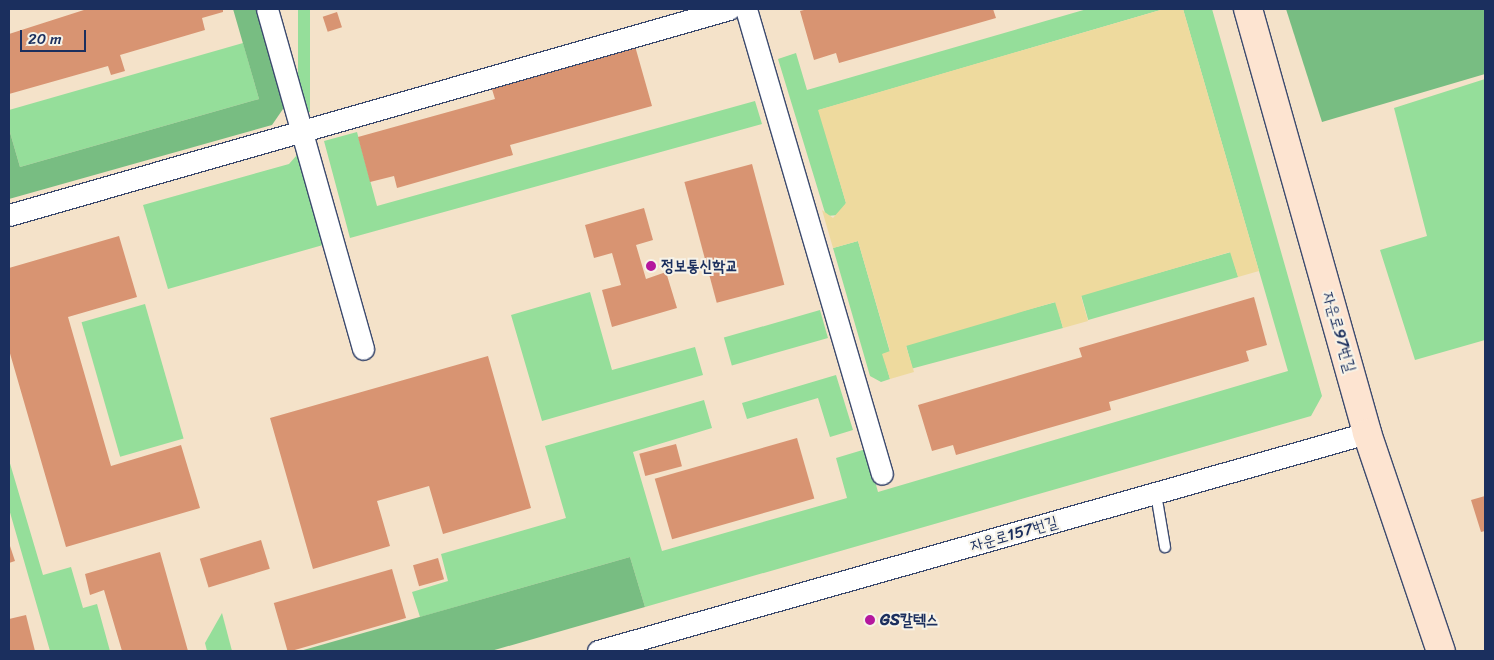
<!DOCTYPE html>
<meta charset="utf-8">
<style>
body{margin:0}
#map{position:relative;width:1494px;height:660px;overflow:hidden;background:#f4e2c9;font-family:Sriracha,"Poor Story",sans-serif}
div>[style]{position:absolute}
.green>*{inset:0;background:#95de9a;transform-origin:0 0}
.forest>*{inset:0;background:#78bd82}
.sand>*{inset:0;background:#eeda9e}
.building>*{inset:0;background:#d89472;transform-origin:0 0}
.roads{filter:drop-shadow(1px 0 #3c4a6e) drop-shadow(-1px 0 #3c4a6e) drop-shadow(0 1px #3c4a6e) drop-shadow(0 -1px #3c4a6e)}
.lane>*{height:10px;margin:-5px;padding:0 5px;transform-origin:5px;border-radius:5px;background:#fff}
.street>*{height:21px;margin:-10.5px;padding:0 10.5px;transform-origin:10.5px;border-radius:10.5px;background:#fff}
.secondary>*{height:28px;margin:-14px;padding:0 14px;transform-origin:14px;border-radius:14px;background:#fde4d1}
.dots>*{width:14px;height:14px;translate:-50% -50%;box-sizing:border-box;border:2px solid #f7f3e8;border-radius:50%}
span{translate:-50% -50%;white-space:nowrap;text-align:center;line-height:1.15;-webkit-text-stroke:4px #f7f3e8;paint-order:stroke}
.poi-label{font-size:16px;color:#1b2f5e;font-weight:700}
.left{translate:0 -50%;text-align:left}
.street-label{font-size:16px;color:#1b2f5e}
.frame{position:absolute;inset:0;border:10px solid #1b2f5e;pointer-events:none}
.scale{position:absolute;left:20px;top:30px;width:66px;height:22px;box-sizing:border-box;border:2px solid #1b2f5e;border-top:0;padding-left:6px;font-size:15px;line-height:18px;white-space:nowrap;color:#1b2f5e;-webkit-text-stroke:4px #f7f3e8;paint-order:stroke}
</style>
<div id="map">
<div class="green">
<i style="left:298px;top:9px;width:12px;height:103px"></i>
<i style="clip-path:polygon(1087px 9px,1164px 9px,819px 110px,846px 203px,839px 215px,826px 216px,778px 59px,796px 53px,807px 90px)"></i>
<i style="clip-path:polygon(1183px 9px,1212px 9px,1322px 396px,1311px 416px,645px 607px,630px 557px,420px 617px,412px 592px,448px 581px,441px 554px,566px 518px,545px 446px,704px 400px,712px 428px,633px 452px,662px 551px,847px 498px,836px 458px,866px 449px,878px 492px,1288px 371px)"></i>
<i style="clip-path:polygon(243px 43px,259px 99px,20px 167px,9px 129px,9px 110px)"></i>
<i style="clip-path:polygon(1485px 79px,1485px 340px,1415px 360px,1380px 250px,1427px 236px,1394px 108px)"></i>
<i style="clip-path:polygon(755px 101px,762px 124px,350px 238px,324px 141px,357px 132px,377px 206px)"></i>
<i style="clip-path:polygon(297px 155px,323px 245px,168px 289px,143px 205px,289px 164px)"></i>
<i style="clip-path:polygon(858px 241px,890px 352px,883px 354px,890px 379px,881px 382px,870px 376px,833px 248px)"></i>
<i style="left:1231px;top:252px;width:26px;height:156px;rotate:74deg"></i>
<i style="clip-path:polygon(590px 292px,612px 370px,695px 347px,703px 375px,542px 421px,511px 315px)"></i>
<i style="left:1056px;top:302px;width:27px;height:156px;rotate:75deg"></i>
<i style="left:145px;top:304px;width:140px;height:66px;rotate:74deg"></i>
<i style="left:820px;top:310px;width:29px;height:100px;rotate:74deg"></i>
<i style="clip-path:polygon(836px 375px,853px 430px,830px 437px,818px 398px,747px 419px,742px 403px)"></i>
<i style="clip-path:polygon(9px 460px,43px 575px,71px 567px,83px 608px,97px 604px,110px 651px,50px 651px,9px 509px)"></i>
<i style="clip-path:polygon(222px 613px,232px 651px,207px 651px,205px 643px)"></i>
</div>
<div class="forest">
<i style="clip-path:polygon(233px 9px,256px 9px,283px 97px,283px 109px,272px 125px,9px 199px,9px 129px,20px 167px,259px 99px)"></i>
<i style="clip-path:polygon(1286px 9px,1485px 9px,1485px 74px,1322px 122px)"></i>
<i style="clip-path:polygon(630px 557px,645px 607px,491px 651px,300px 651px)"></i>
</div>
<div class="sand">
<i style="clip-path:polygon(1164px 9px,1183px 9px,1259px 271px,1238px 277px,1230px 252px,1081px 296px,1088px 321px,1063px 328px,1055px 302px,906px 346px,914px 372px,890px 379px,882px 354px,890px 351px,858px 241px,833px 248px,822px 210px,833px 218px,846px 203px,818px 110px)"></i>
</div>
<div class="building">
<i style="clip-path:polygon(87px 9px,223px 9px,223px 12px,202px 18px,205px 30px,120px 55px,125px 71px,111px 75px,108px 66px,9px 94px,9px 34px)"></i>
<i style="clip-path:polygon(808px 9px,993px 9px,996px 18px,839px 63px,836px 53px,814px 60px,800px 11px)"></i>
<i style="left:337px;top:12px;width:16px;height:15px;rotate:72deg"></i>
<i style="clip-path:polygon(635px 46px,652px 106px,510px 145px,513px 155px,397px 188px,394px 176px,370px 182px,358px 137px,495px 99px,491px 86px)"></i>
<i style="left:752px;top:164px;width:125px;height:70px;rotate:75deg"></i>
<i style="clip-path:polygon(644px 208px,653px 240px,636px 245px,646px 279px,666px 272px,677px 308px,612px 327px,602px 290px,621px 285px,612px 253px,594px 258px,585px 225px)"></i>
<i style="clip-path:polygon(119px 236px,137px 297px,68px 317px,111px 466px,181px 445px,200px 508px,66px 547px,9px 350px,9px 268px)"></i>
<i style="clip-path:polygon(1254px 297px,1267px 345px,1246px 351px,1249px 361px,1109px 402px,1111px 410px,956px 455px,953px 445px,932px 451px,918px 405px,1082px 357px,1079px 348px)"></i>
<i style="clip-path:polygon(488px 356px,531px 508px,443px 534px,429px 486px,377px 501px,390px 546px,313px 569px,270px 418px)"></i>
<i style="left:797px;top:438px;width:63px;height:148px;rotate:74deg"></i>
<i style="left:676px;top:444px;width:23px;height:38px;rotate:75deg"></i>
<i style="clip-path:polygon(1485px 496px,1485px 531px,1481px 532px,1471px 500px)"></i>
<i style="left:261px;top:540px;width:30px;height:64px;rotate:73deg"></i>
<i style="clip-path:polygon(9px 543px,15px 561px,9px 563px)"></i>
<i style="clip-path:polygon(160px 552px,188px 651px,122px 651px,104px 590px,90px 595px,85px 574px)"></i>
<i style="left:438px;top:558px;width:22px;height:26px;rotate:74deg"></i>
<i style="left:392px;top:569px;width:51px;height:123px;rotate:74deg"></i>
<i style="clip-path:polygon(26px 615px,35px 651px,9px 651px,9px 619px)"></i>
</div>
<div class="roads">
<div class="lane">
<i style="left:1156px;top:494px;width:54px;rotate:80.4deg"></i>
</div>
<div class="street">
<i style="left:267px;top:9px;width:353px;rotate:74.2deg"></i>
<i style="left:746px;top:9px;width:484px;rotate:73.7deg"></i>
<i style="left:9px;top:215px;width:749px;rotate:-15.97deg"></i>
<i style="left:598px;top:651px;width:799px;rotate:-15.83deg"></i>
</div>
<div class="secondary">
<i style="left:1248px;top:9px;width:440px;rotate:74.3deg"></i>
<i style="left:1367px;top:433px;width:230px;rotate:71.3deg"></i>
</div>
</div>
<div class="dots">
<i style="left:651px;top:266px;background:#b5179e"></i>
<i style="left:870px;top:620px;background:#b5179e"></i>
</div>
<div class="poi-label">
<span class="left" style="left:661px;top:266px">정보통신학교</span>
<span class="left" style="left:880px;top:620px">GS칼텍스</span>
</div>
<div class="street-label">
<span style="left:1339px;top:332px;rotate:74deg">자운로97번길</span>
<span style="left:1014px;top:534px;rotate:-16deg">자운로157번길</span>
</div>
<div class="frame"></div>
<div class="scale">20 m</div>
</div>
